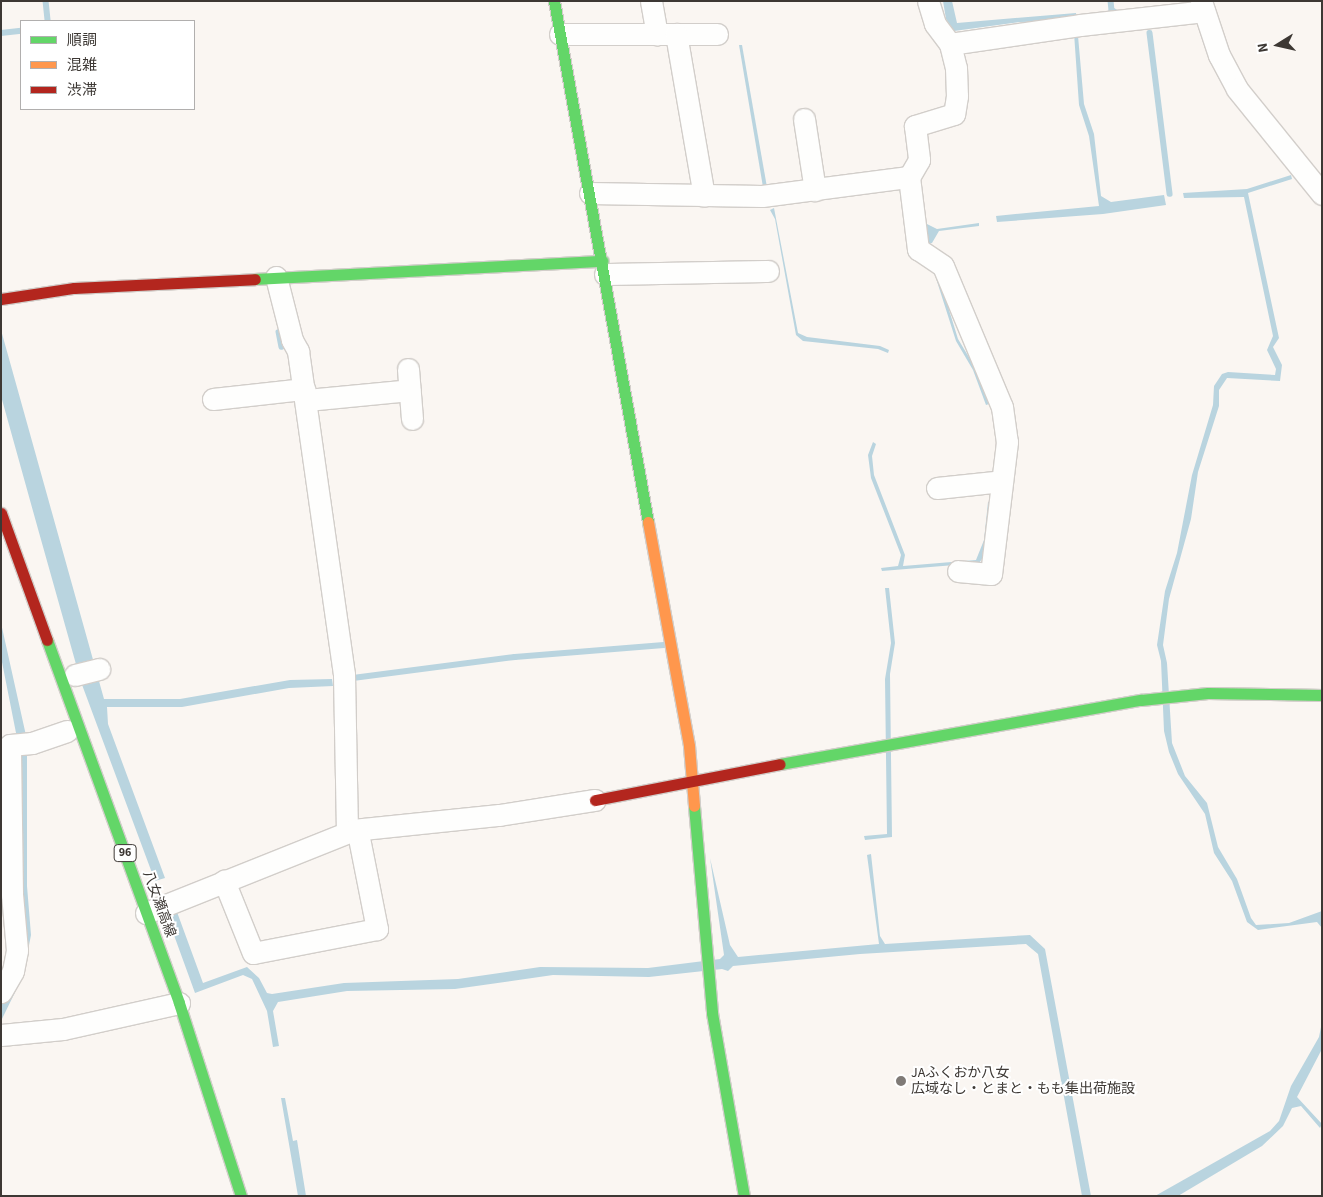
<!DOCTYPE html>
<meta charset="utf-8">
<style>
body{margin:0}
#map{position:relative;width:1323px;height:1197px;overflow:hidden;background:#faf6f2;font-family:"Source Sans 3","Noto Sans JP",sans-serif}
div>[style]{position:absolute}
.water>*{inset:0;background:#b9d4df}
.stream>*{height:5.5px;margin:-2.75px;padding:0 2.75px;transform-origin:2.75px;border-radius:2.75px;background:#b9d4df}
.roads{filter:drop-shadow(1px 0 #d2ceca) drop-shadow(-1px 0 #d2ceca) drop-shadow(0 1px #d2ceca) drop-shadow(0 -1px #d2ceca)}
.street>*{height:21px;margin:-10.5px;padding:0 10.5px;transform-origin:10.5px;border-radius:10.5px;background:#fefefd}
.fast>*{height:11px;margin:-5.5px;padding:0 5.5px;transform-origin:5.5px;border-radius:5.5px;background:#63d668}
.slow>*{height:11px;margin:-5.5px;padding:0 5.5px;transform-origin:5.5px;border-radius:5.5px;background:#ff974d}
.jam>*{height:11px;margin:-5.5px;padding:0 5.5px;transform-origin:5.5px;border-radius:5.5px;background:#b3261e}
.dots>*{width:14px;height:14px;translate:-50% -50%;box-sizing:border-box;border:2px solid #fff;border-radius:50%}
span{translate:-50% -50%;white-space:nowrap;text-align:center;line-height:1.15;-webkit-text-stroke:4px #fff;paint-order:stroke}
.shield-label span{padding:1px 4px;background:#fff;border:1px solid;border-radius:4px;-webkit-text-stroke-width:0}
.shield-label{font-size:12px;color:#3d3834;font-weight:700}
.street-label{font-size:14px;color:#3d3834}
.poi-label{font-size:14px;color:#3d3834}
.left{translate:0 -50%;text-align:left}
.frame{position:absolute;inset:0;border:2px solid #3d3834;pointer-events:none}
.legend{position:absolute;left:20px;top:20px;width:175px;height:90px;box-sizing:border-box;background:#fff;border:1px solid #b1afae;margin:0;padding:6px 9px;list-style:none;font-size:15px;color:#3d3834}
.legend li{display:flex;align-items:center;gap:10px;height:25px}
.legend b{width:25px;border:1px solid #b1afae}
.north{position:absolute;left:1253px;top:20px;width:50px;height:50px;-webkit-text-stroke:4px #fff;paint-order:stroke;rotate:260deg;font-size:14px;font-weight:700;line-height:20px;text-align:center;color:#3d3834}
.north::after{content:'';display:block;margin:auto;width:18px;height:22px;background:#3d3834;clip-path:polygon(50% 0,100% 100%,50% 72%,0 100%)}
</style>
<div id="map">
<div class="water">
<i style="clip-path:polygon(943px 1px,952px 1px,957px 23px,1076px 13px,1084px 104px,1094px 134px,1101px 196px,1111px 202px,1164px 195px,1166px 205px,1103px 214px,997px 222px,996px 216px,1099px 206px,1089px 136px,1079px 105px,1074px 33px,1064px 21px,1020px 22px,954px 31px,946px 19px)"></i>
<i style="clip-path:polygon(739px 45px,742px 45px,768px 193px,764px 193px)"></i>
<i style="clip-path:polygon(1291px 175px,1292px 179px,1248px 193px,1279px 338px,1273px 347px,1282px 365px,1280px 381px,1227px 378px,1219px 390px,1219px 406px,1198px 472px,1191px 519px,1169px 599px,1163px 645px,1167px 663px,1172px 743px,1185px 776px,1207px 803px,1218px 847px,1237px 879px,1251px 918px,1256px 925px,1289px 923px,1322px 911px,1322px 928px,1317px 922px,1258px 930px,1247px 922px,1232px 881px,1214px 853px,1205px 814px,1178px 774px,1169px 752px,1164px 731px,1161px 661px,1157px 645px,1165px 591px,1177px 553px,1192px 475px,1213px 405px,1214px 386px,1222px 374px,1228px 372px,1275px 375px,1276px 369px,1267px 350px,1273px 336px,1244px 197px,1184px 198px,1183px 193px,1247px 189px)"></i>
<i style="clip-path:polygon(774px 208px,798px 333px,807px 337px,880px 346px,889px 350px,888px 353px,878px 349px,803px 341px,796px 335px,775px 219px,770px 210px)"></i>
<i style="clip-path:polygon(925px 223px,937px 229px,979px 223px,979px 226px,939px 231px,932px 243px,926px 244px)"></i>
<i style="clip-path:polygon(937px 271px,958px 339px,976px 369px,989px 404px,986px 405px,973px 370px,956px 341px,934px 272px)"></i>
<i style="clip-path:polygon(1px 330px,104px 699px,180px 699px,290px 680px,332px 679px,333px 686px,289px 688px,182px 707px,107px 707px,108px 724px,165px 878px,155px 881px,81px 682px,38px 529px,1px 396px)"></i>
<i style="clip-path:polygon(873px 442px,876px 444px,872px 456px,874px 475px,905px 555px,903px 566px,976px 560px,984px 540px,988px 502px,992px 502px,982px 559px,979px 563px,882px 571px,881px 568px,898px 566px,901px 555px,871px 478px,868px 455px)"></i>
<i style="clip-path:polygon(885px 588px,889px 588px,895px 643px,890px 674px,892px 837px,865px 840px,864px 836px,887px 834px,885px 679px,891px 643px)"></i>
<i style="clip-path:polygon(1px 623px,27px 740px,27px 886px,31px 935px,23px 976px,1px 1021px,1px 999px,22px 950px,17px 738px,1px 657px)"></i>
<i style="clip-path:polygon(871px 854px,880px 936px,885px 944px,1030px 935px,1045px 949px,1091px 1196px,1082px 1196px,1038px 954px,1026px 944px,860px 954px,733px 966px,728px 971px,722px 969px,649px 977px,553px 975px,455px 989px,347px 991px,278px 1002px,273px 1011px,279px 1046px,273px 1047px,267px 1011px,252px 979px,243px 975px,195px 993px,167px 916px,177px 912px,203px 983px,247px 967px,259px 978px,267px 993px,272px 994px,344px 983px,458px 979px,540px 967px,648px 968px,720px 959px,724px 955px,710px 858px,730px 945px,738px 957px,879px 944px,867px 855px)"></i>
<i style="clip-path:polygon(1322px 1022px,1322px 1049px,1297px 1097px,1322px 1124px,1320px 1128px,1301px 1106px,1292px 1108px,1283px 1126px,1262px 1146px,1178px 1196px,1155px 1196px,1270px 1131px,1279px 1121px,1291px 1086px,1319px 1037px)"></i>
<i style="clip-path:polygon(281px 1098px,285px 1098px,293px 1141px,297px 1140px,306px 1196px,298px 1196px)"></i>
</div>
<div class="stream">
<i style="left:46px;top:1px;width:20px;rotate:84deg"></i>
<i style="left:1111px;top:1px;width:9px;rotate:84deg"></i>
<i style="left:1112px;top:10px;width:6px;rotate:31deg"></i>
<i style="left:1px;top:33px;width:20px;rotate:-6deg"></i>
<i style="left:1150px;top:33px;width:162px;rotate:82.9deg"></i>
<i style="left:279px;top:332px;width:15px;rotate:79deg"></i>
<i style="left:353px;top:678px;width:163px;rotate:-7.4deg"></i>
<i style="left:515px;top:657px;width:149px;rotate:-4.6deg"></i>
</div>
<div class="roads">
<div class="street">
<i style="left:651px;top:1px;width:34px;rotate:80deg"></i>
<i style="left:928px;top:1px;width:24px;rotate:73deg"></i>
<i style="left:935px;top:24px;width:25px;rotate:53deg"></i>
<i style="left:950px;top:44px;width:25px;rotate:76deg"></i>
<i style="left:956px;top:68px;width:28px;rotate:88deg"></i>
<i style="left:957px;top:96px;width:18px;rotate:99deg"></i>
<i style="left:954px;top:114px;width:41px;rotate:162.9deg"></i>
<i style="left:915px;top:126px;width:34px;rotate:83deg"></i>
<i style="left:919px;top:160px;width:20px;rotate:120deg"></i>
<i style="left:909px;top:177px;width:73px;rotate:82.9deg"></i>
<i style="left:918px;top:249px;width:30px;rotate:34deg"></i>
<i style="left:943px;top:266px;width:153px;rotate:67.3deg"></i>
<i style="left:1002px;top:407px;width:35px;rotate:82deg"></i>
<i style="left:1007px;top:442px;width:133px;rotate:96.9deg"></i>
<i style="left:991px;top:574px;width:33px;rotate:-175deg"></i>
<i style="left:1201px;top:1px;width:57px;rotate:71.6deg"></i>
<i style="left:1219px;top:55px;width:38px;rotate:62deg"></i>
<i style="left:1237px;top:89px;width:135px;rotate:51deg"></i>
<i style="left:560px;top:34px;width:157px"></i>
<i style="left:676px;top:34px;width:164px;rotate:80.2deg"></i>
<i style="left:950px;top:44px;width:131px;rotate:-8.3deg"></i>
<i style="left:1080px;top:25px;width:125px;rotate:-6.4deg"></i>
<i style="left:804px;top:119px;width:72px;rotate:81.2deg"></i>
<i style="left:590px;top:193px;width:172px;rotate:1deg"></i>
<i style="left:762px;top:196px;width:148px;rotate:-7.4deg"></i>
<i style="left:605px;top:274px;width:163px;rotate:-1.1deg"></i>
<i style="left:276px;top:277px;width:65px;rotate:75.7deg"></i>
<i style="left:292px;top:340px;width:13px;rotate:61deg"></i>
<i style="left:298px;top:351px;width:327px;rotate:81.9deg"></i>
<i style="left:344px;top:675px;width:157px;rotate:88.9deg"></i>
<i style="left:408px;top:369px;width:50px;rotate:85.4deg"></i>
<i style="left:213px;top:399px;width:92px;rotate:-6.3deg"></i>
<i style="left:307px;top:400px;width:103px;rotate:-5.5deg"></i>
<i style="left:937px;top:488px;width:65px;rotate:-6.1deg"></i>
<i style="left:75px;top:675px;width:25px;rotate:-14deg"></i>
<i style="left:353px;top:830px;width:147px;rotate:-5.9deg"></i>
<i style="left:499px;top:815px;width:97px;rotate:-8.9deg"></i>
<i style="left:146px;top:913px;width:223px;rotate:-21.8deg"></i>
<i style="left:353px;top:830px;width:10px;rotate:53deg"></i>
<i style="left:359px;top:838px;width:93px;rotate:78.8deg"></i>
<i style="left:377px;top:929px;width:126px;rotate:169deg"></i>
<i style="left:253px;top:953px;width:78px;rotate:-111.9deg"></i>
<i style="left:1px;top:992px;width:24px;rotate:-60deg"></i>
<i style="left:13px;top:971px;width:21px;rotate:-79deg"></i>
<i style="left:17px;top:950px;width:56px;rotate:-95.1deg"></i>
<i style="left:12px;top:894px;width:149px;rotate:-90.8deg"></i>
<i style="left:10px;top:745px;width:22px;rotate:-5deg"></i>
<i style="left:32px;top:743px;width:37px;rotate:-19deg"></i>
<i style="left:1px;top:1035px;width:62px;rotate:-5.5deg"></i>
<i style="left:63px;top:1029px;width:119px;rotate:-12.6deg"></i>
</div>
<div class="fast">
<i style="left:554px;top:1px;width:529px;rotate:79.77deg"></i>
<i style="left:255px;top:279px;width:348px;rotate:-3deg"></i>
<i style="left:47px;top:640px;width:386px;rotate:70deg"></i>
<i style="left:179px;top:1003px;width:203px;rotate:72.2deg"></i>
<i style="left:780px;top:764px;width:367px;rotate:-10.1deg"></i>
<i style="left:1141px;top:700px;width:67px;rotate:-6deg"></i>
<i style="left:1208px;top:693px;width:114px;rotate:1deg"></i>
<i style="left:694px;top:806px;width:208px;rotate:85deg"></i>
<i style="left:712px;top:1013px;width:186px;rotate:80.1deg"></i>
</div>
<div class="slow">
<i style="left:648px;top:522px;width:228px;rotate:79.6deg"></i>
<i style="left:689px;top:746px;width:60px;rotate:85.2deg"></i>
</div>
<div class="jam">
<i style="left:1px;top:299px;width:74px;rotate:-8.6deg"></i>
<i style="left:74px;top:288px;width:181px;rotate:-2.8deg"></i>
<i style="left:1px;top:513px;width:135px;rotate:70.1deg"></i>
<i style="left:595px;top:800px;width:188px;rotate:-11deg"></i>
</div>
</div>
<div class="dots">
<i style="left:901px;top:1081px;background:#7f7a76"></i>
</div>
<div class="shield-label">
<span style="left:125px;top:853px">96</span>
</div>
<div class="street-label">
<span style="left:159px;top:904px;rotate:70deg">八女瀬高線</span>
</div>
<div class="poi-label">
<span class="left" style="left:911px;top:1081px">JAふくおか八女<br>広域なし・とまと・もも集出荷施設</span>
</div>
<div class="frame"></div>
<ul class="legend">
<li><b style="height:6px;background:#63d668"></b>順調</li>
<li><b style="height:6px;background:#ff974d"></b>混雑</li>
<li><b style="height:6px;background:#b3261e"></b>渋滞</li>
</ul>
<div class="north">N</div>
</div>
